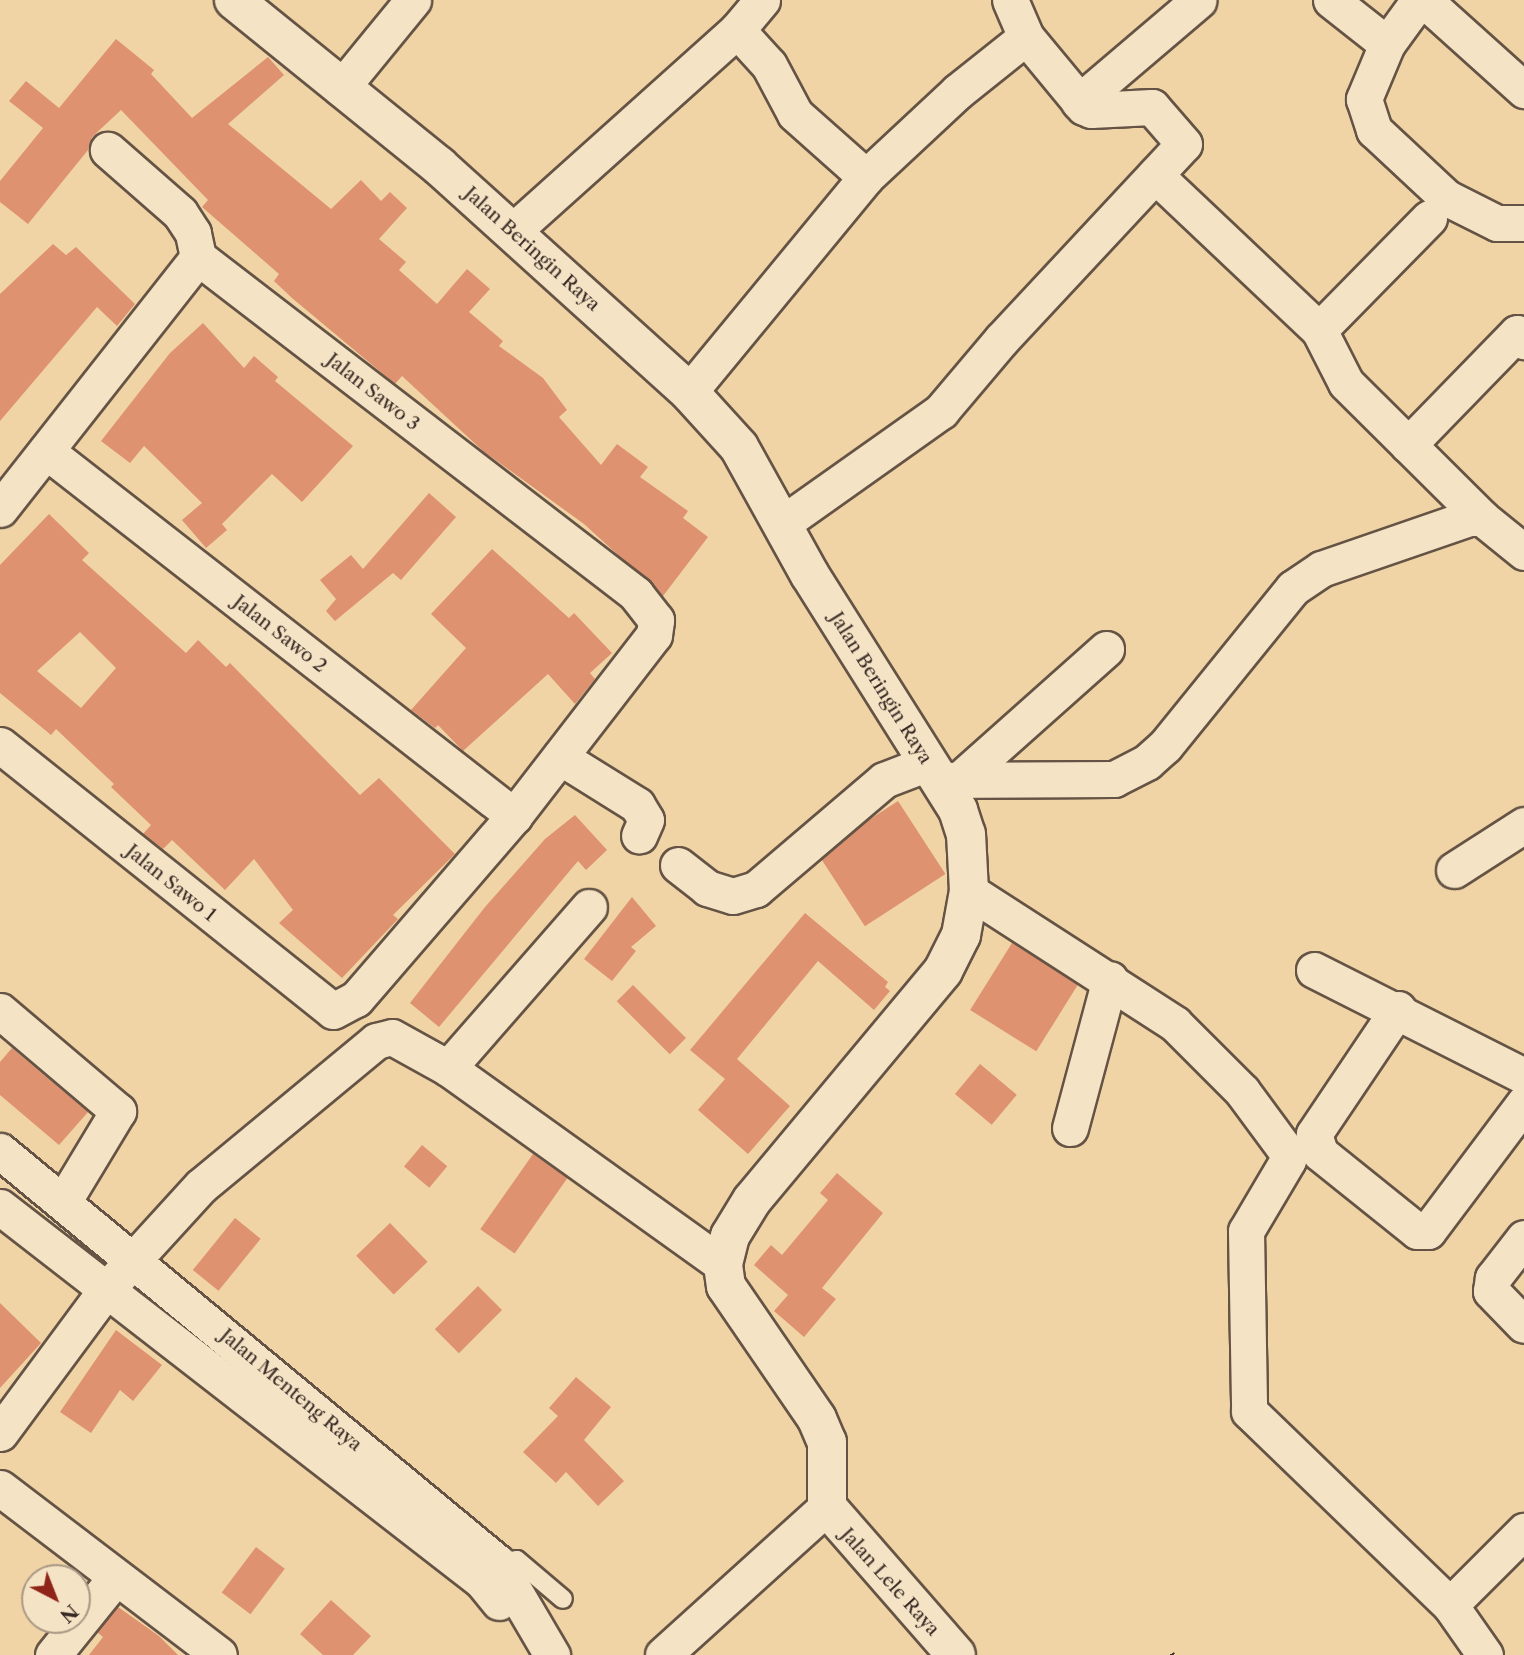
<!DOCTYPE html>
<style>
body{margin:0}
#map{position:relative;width:1524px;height:1655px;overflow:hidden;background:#f0d4a6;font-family:"Libre Caslon Text",serif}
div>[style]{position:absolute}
.building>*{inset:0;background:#de9270;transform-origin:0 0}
.path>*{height:4.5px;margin-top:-2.25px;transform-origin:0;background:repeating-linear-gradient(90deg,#372a25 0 2px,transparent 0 5.5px)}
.roads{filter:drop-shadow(2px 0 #655445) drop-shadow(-2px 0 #655445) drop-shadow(0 2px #655445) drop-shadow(0 -2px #655445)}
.service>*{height:18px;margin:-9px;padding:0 9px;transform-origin:9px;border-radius:9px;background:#f5e3c5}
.minor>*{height:35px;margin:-17.5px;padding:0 17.5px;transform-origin:17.5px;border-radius:17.5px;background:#f5e3c5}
.tertiary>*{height:38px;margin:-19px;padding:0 19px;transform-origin:19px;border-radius:19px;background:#f5e3c5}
span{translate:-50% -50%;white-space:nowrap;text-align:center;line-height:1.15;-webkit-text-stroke:6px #f5e3c5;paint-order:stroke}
.street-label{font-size:19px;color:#372a25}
.north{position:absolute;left:21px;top:1564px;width:70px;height:70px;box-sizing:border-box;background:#f5e3c5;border:2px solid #a99985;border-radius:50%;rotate:138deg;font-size:19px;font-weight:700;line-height:28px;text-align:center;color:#372a25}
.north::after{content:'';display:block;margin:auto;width:24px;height:32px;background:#8f2418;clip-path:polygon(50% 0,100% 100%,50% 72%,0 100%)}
</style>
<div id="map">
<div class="building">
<i style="clip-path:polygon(116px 39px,154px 70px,151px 74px,192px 118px,268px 57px,284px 75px,228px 124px,331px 209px,361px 180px,381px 201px,390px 192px,407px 208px,379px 239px,406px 262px,399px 270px,437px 304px,467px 269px,490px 289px,469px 312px,503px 341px,499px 346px,543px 378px,567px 410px,559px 417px,601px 465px,617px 444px,648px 467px,640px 477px,688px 511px,683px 518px,708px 537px,663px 596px,584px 524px,483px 451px,402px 376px,395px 384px,292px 298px,274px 281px,279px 274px,202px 207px,208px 200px,121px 110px,92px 137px,88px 150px,28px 224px,0 202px,0 181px,43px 128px,9px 101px,26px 81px,59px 108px)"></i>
<i style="clip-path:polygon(53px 244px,66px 255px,76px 247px,135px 304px,117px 326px,97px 307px,0 421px,0 294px)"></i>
<i style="clip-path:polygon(203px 323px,244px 368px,254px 356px,278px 377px,275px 381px,353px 446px,302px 502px,272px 474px,222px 524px,227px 530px,206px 548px,182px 520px,202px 503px,144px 446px,130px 463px,101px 441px,170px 353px)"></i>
<i style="clip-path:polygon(429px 493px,456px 517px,401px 580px,393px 573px,335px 621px,326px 611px,336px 599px,320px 580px,351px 555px,363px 569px)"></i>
<i style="clip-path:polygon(evenodd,49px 514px,89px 553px,82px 560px,186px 653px,198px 640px,226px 667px,230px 663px,360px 795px,379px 778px,455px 854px,393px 915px,398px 919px,342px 978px,279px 923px,293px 910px,254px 859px,225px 890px,172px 840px,163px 849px,143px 834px,151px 825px,111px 787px,114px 784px,56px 729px,51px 735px,0 693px,0 565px,49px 514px,80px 632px,116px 668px,81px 708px,37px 671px,80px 632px)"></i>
<i style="clip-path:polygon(492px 549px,569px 618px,574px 613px,612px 653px,590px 673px,595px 679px,575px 704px,548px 674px,463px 751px,438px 725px,435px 728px,411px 710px,466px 648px,431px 614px)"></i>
<i style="left:898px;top:801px;width:87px;height:96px;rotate:57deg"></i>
<i style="clip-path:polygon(575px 815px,607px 850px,586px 870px,578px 861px,439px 1027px,410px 1003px,485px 907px,545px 839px)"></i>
<i style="clip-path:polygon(632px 897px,656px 926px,631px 947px,636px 951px,612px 981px,584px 959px)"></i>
<i style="clip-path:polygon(805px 913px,888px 982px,885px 987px,890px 991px,874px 1010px,818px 961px,737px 1059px,790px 1106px,748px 1154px,698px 1110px,725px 1079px,690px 1050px)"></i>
<i style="left:1012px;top:943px;width:78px;height:79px;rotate:32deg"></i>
<i style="left:633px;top:985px;width:75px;height:23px;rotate:45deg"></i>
<i style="clip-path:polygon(12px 1048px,88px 1112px,59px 1145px,0 1095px,0 1062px)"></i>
<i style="left:980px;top:1064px;width:48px;height:39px;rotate:40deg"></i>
<i style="left:422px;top:1145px;width:33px;height:28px;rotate:40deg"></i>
<i style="left:533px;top:1154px;width:42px;height:92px;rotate:35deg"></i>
<i style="clip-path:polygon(837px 1173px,883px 1213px,822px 1288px,836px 1299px,804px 1337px,774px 1311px,788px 1295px,754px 1265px,771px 1245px,782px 1255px,828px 1200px,820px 1193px)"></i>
<i style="left:235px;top:1218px;width:33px;height:67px;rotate:39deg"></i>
<i style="left:390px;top:1223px;width:54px;height:47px;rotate:46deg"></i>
<i style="left:478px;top:1286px;width:34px;height:61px;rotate:45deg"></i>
<i style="clip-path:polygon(0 1303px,41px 1343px,0 1388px)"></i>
<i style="clip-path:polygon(116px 1330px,162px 1365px,133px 1401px,120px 1390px,91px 1433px,60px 1412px)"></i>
<i style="clip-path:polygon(576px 1377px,611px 1407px,584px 1440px,624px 1481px,598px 1506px,566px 1472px,556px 1483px,523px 1452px,558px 1416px,549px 1408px)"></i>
<i style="left:256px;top:1547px;width:36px;height:57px;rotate:37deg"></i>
<i style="clip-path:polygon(331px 1600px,371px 1636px,353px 1655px,323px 1655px,300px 1634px)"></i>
<i style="clip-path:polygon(118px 1607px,159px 1636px,178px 1655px,89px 1655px,103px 1637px,97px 1632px)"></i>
</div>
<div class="path">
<i style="left:1172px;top:1653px;width:2px;rotate:63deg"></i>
</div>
<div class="roads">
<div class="service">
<i style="left:498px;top:1563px;width:19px;rotate:-9deg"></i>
<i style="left:517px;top:1560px;width:60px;rotate:40.3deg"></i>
</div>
<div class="minor">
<i style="left:1331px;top:0;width:71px;rotate:38.2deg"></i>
<i style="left:1419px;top:0;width:54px;rotate:126deg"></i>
<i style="left:1387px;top:44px;width:60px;rotate:112.7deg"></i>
<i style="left:1364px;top:99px;width:33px;rotate:72deg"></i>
<i style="left:1374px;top:130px;width:100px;rotate:43deg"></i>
<i style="left:1447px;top:198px;width:56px;rotate:26.6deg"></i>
<i style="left:1497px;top:223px;width:27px"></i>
<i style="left:1424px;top:0;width:135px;rotate:42deg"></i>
<i style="left:737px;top:30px;width:47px;rotate:47.6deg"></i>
<i style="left:769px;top:65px;width:55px;rotate:62deg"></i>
<i style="left:795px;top:114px;width:95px;rotate:41.6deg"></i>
<i style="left:341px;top:88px;width:114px;rotate:-50.7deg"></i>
<i style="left:1079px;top:102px;width:157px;rotate:-40.4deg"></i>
<i style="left:1155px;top:175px;width:226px;rotate:43.4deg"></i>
<i style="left:1319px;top:330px;width:59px;rotate:63deg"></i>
<i style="left:1346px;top:383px;width:192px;rotate:44.8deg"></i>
<i style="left:513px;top:231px;width:301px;rotate:-41.9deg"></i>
<i style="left:737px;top:30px;width:39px;rotate:-50deg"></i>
<i style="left:1319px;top:330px;width:157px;rotate:-45.5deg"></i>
<i style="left:689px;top:392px;width:278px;rotate:-50.5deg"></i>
<i style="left:866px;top:177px;width:125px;rotate:-43deg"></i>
<i style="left:957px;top:92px;width:88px;rotate:-38.6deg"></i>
<i style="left:1408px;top:445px;width:156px;rotate:-45.8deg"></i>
<i style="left:1517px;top:333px;width:11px;rotate:49deg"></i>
<i style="left:46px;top:451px;width:594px;rotate:37.95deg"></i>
<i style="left:0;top:509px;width:320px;rotate:-51.8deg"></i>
<i style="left:783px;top:523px;width:194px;rotate:-35.3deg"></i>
<i style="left:941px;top:411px;width:93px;rotate:-49.8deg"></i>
<i style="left:1001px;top:340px;width:268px;rotate:-47deg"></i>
<i style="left:1184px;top:144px;width:49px;rotate:-130.9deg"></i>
<i style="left:1152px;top:107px;width:61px;rotate:177.2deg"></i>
<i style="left:1091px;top:110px;width:8px;rotate:-157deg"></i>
<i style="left:1084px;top:107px;width:91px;rotate:-129.6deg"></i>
<i style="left:1026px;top:37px;width:40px;rotate:-113.4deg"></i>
<i style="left:0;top:745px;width:426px;rotate:38.6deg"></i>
<i style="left:333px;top:1011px;width:26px;rotate:-28deg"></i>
<i style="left:356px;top:999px;width:242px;rotate:-49.2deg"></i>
<i style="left:514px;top:816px;width:229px;rotate:-52.3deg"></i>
<i style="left:654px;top:635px;width:15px;rotate:-82deg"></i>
<i style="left:656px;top:620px;width:33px;rotate:-128deg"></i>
<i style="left:636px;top:594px;width:553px;rotate:-142.43deg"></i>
<i style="left:198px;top:257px;width:25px;rotate:-102deg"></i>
<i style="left:193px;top:233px;width:24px;rotate:-123deg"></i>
<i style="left:180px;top:213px;width:96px;rotate:-138.8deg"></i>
<i style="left:560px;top:757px;width:91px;rotate:31.9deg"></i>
<i style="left:637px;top:805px;width:17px;rotate:59deg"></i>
<i style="left:646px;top:820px;width:17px;rotate:114deg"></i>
<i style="left:938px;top:780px;width:176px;rotate:-0.3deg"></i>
<i style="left:1114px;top:779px;width:37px;rotate:-27deg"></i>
<i style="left:1147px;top:762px;width:24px;rotate:-42deg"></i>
<i style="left:1165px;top:746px;width:203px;rotate:-51deg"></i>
<i style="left:1293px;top:588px;width:34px;rotate:-34deg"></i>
<i style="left:1321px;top:569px;width:157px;rotate:-19deg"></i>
<i style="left:1469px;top:518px;width:13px"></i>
<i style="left:1482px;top:518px;width:54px;rotate:39deg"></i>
<i style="left:959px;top:780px;width:197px;rotate:-41.7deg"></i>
<i style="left:678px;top:865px;width:37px;rotate:38deg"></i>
<i style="left:707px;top:888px;width:27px;rotate:17deg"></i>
<i style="left:733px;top:896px;width:24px;rotate:-17deg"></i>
<i style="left:756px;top:889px;width:168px;rotate:-40.4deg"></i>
<i style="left:884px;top:780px;width:47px;rotate:-21.1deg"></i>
<i style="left:1454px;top:870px;width:83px;rotate:-32.7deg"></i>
<i style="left:969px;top:891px;width:245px;rotate:32.8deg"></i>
<i style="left:1175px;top:1024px;width:95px;rotate:45deg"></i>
<i style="left:1242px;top:1091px;width:76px;rotate:53.6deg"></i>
<i style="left:1287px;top:1152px;width:8px;rotate:83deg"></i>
<i style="left:1288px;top:1160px;width:82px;rotate:120.6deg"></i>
<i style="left:1246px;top:1231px;width:180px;rotate:89deg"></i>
<i style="left:1249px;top:1411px;width:279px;rotate:44deg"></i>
<i style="left:1450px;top:1605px;width:61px;rotate:55deg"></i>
<i style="left:1314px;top:970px;width:235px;rotate:26.8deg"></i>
<i style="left:1398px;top:1009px;width:151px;rotate:123.9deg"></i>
<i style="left:1314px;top:1134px;width:20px;rotate:72deg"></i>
<i style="left:1320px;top:1153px;width:124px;rotate:38.8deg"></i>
<i style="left:1417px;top:1231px;width:11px"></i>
<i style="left:1428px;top:1231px;width:160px;rotate:-53.1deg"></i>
<i style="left:0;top:1011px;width:155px;rotate:40.3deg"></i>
<i style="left:118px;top:1111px;width:106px;rotate:121.1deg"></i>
<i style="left:448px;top:1068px;width:214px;rotate:-48.8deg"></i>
<i style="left:1070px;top:1128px;width:154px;rotate:-75deg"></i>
<i style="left:0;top:1151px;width:646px;rotate:39.6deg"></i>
<i style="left:498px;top:1563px;width:107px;rotate:59.6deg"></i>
<i style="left:0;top:1207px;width:610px;rotate:37.81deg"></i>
<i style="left:482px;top:1581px;width:27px;rotate:51deg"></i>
<i style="left:1524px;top:1238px;width:51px;rotate:127.8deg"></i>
<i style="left:1493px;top:1278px;width:13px;rotate:99deg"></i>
<i style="left:1491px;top:1291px;width:47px;rotate:45.9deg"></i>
<i style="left:0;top:1433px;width:177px;rotate:-53.5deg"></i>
<i style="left:105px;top:1291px;width:142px;rotate:-47.6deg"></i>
<i style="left:201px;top:1186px;width:227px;rotate:-39.6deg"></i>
<i style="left:376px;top:1041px;width:16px;rotate:-14deg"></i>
<i style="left:392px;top:1037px;width:64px;rotate:29deg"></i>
<i style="left:448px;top:1068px;width:338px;rotate:35.6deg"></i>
<i style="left:0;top:1488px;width:275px;rotate:37.3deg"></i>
<i style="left:1450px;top:1605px;width:105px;rotate:-45deg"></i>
<i style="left:53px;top:1655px;width:100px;rotate:-51.1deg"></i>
<i style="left:663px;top:1655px;width:221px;rotate:-42.1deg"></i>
</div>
<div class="tertiary">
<i style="left:234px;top:0;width:264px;rotate:39deg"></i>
<i style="left:439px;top:166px;width:337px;rotate:42.1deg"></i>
<i style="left:689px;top:392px;width:74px;rotate:47.7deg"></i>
<i style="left:739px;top:447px;width:146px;rotate:61deg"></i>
<i style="left:810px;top:575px;width:278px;rotate:57.8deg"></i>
<i style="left:958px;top:810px;width:25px;rotate:72deg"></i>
<i style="left:966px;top:834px;width:57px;rotate:87deg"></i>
<i style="left:969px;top:891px;width:45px;rotate:100.3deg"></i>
<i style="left:961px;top:935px;width:40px;rotate:116.6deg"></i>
<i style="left:943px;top:971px;width:298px;rotate:129.8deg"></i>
<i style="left:752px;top:1200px;width:42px;rotate:121.4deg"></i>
<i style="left:730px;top:1236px;width:30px;rotate:104deg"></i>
<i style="left:723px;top:1265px;width:21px;rotate:82deg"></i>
<i style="left:726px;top:1286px;width:161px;rotate:55.6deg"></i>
<i style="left:817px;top:1419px;width:25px;rotate:67deg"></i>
<i style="left:827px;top:1442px;width:65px;rotate:90deg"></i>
<i style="left:827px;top:1507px;width:196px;rotate:48.9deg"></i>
</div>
</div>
<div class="street-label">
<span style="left:532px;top:249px;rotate:42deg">Jalan Beringin Raya</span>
<span style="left:373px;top:392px;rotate:38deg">Jalan Sawo 3</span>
<span style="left:280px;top:634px;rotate:38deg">Jalan Sawo 2</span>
<span style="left:881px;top:688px;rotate:58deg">Jalan Beringin Raya</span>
<span style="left:171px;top:883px;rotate:39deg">Jalan Sawo 1</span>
<span style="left:291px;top:1390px;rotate:40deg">Jalan Menteng Raya</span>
<span style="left:890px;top:1582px;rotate:48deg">Jalan Lele Raya</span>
</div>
<div class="north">N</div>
</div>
